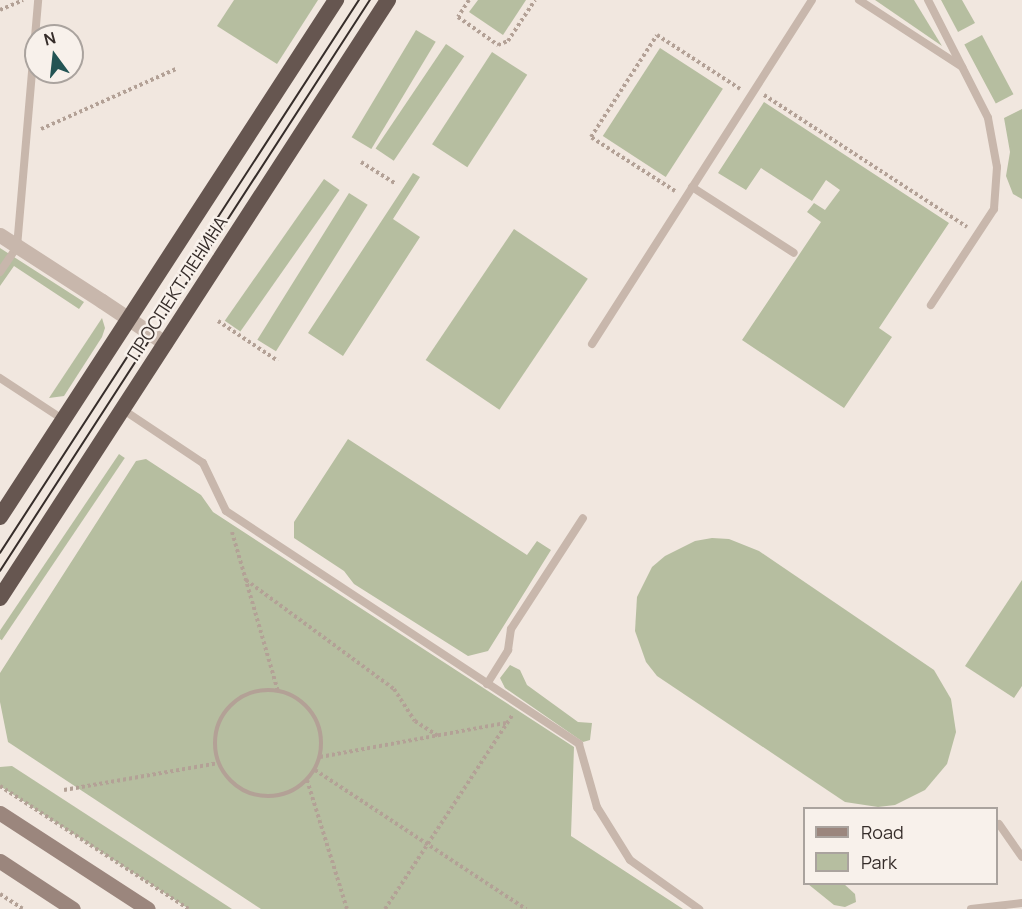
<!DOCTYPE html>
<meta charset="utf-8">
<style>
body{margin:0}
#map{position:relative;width:1022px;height:909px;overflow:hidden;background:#f1e7df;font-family:Manrope,sans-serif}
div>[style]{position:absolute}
.green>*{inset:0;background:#b6bea0;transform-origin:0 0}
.path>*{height:4px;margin-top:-2px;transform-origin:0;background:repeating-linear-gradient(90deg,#b3a196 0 3px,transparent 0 6px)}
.path>.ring{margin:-2px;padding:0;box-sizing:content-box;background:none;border:4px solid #b3a196;border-radius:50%}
.service>*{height:8px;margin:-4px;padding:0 4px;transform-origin:4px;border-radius:4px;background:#c8b7ac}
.minor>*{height:15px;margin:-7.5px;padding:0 7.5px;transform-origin:7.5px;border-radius:7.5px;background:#c8b7ac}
.tertiary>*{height:15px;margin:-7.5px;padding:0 7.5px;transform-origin:7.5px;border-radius:7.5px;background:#c8b7ac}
.secondary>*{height:15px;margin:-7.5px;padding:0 7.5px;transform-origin:7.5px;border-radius:7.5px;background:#9b867d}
.trunk>*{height:16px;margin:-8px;padding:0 8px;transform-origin:8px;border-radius:8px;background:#665650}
.tram>*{height:1.5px;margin:-0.75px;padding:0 0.75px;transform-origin:0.75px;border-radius:0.75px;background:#362d2a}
span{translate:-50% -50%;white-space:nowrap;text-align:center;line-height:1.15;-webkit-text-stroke:5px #f8f1eb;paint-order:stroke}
.street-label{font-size:18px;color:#362d2a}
.legend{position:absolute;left:803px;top:807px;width:195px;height:78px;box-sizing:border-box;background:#f8f1eb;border:2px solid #aaa39e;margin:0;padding:8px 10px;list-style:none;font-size:18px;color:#362d2a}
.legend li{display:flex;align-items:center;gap:12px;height:30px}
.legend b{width:30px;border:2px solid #aaa39e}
.north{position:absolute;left:24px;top:24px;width:60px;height:60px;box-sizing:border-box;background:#f8f1eb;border:2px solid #aaa39e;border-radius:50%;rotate:345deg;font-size:16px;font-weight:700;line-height:24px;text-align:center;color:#362d2a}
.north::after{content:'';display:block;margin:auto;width:21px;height:27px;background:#235454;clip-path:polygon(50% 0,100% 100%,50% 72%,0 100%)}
</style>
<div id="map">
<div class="green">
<i style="clip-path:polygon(234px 0,318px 0,277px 64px,217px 26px)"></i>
<i style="clip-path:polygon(478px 0,526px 0,503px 35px,469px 12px)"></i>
<i style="clip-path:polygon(875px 0,914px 0,942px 46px)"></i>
<i style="clip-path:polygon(941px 0,962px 0,975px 23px,958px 32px)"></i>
<i style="left:416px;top:30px;width:23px;height:125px;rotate:31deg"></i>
<i style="left:982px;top:35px;width:67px;height:20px;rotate:62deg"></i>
<i style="left:446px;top:44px;width:22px;height:126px;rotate:34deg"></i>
<i style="left:660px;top:48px;width:75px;height:105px;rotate:33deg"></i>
<i style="left:492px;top:52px;width:42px;height:110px;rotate:33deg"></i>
<i style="clip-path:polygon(764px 102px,949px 223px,879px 328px,892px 337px,844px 408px,742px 340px,821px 222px,807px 212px,814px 203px,825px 210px,840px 190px,826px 180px,812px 201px,761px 168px,746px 190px,718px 173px)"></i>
<i style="clip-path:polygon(1022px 109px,1022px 199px,1013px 194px,1006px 176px,1010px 152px,1004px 118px)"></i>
<i style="clip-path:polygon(413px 173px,420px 177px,393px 219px,420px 237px,343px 356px,308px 333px)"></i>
<i style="left:324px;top:179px;width:19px;height:173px;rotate:35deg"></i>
<i style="left:349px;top:193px;width:22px;height:173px;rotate:32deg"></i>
<i style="left:514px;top:229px;width:89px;height:158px;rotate:34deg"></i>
<i style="clip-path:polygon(0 248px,84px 302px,79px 309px,14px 266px,0 286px)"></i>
<i style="clip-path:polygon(102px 318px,105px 328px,102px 337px,64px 396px,49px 398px)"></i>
<i style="clip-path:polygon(348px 439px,527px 555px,537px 541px,551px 550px,488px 651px,468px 656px,354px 584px,344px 571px,294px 538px,294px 522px)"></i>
<i style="left:119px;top:454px;width:7px;height:220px;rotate:34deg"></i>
<i style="clip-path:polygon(146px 459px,201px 495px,213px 512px,574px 747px,571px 836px,683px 909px,261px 909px,8px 742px,0 702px,0 673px,136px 461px)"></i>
<i style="clip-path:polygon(712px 538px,729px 539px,759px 551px,934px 670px,951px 699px,956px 732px,947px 764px,925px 790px,895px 805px,878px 807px,845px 802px,657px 676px,646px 662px,635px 631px,637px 597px,652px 567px,665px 556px,695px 541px)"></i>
<i style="clip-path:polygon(1022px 580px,1022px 686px,1014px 698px,965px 666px)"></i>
<i style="clip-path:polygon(510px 665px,520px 670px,527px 685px,578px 722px,592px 723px,590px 740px,583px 742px,505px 688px,500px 678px)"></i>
<i style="clip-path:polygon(12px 766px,232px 909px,189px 909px,0 786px,0 767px)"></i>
<i style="clip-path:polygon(808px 884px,844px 884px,855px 894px,856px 902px,845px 907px,834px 905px)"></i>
</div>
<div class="path">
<i style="left:469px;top:0;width:20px;rotate:123deg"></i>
<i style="left:458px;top:17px;width:49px;rotate:35deg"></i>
<i style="left:498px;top:45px;width:11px;rotate:-22deg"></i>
<i style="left:508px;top:41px;width:49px;rotate:-56.6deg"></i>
<i style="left:0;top:10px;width:25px;rotate:-23deg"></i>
<i style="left:764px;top:95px;width:242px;rotate:33deg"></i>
<i style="left:41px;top:129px;width:148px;rotate:-24deg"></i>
<i style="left:361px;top:162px;width:40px;rotate:32deg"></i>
<i style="left:675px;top:191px;width:100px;rotate:-147.3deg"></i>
<i style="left:591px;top:137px;width:121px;rotate:-57.1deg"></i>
<i style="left:657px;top:35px;width:99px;rotate:33deg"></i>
<i style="left:218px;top:321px;width:72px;rotate:33.7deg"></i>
<i style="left:232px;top:532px;width:166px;rotate:73.9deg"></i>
<i style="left:246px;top:580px;width:184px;rotate:36.4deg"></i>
<i style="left:394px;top:689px;width:38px;rotate:57deg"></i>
<i style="left:415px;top:721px;width:27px;rotate:33deg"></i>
<i class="ring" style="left:215px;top:690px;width:102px;height:102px"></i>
<i style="left:320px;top:757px;width:189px;rotate:-10.4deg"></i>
<i style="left:315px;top:770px;width:253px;rotate:33.4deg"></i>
<i style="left:307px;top:780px;width:135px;rotate:72.8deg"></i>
<i style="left:0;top:786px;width:225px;rotate:33.1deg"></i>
<i style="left:64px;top:790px;width:157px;rotate:-9.9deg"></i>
<i style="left:0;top:894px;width:27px;rotate:33deg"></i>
<i style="left:385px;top:909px;width:233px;rotate:-56.7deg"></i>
</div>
<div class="service">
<i style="left:859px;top:0;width:123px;rotate:33deg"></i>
<i style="left:928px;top:0;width:132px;rotate:63deg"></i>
<i style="left:988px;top:118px;width:50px;rotate:79.6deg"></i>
<i style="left:997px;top:167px;width:42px;rotate:94.1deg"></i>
<i style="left:994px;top:209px;width:115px;rotate:123.3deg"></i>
<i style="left:692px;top:187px;width:121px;rotate:32.9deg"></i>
<i style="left:0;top:272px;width:30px;rotate:-56deg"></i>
<i style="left:17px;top:247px;width:248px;rotate:-85.1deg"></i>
<i style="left:592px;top:344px;width:408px;rotate:-57.4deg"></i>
<i style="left:0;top:378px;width:77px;rotate:33.3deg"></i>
<i style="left:122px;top:409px;width:97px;rotate:33.7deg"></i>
<i style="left:203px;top:463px;width:53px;rotate:64.4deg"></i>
<i style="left:226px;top:511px;width:423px;rotate:33.4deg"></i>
<i style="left:579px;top:744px;width:66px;rotate:74.1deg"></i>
<i style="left:597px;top:807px;width:62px;rotate:58.1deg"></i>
<i style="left:630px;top:860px;width:85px;rotate:35.4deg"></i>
<i style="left:487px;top:684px;width:40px;rotate:-58deg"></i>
<i style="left:508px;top:650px;width:21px;rotate:-82deg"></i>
<i style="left:511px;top:629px;width:132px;rotate:-57deg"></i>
<i style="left:999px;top:824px;width:40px;rotate:55.1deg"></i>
<i style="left:971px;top:909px;width:51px;rotate:-6.7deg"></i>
</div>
<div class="minor">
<i style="left:0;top:235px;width:121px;rotate:32.9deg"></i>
</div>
<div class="tertiary">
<i style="left:102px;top:301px;width:76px;rotate:33.7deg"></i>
</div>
<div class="secondary">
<i style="left:0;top:813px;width:176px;rotate:33deg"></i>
<i style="left:0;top:861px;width:87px;rotate:33.3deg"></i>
</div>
<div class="trunk">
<i style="left:0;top:517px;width:617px;rotate:-56.98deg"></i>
<i style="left:0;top:598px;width:713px;rotate:-57.02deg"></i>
</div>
<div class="tram">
<i style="left:0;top:553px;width:659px;rotate:-57.01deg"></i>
<i style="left:0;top:571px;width:680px;rotate:-57.06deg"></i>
</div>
<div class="street-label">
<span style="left:177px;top:288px;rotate:-57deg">ПРОСПЕКТ ЛЕНИНА</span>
</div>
<ul class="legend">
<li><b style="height:8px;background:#9b867d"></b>Road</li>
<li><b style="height:16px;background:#b6bea0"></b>Park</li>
</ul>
<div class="north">N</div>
</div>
